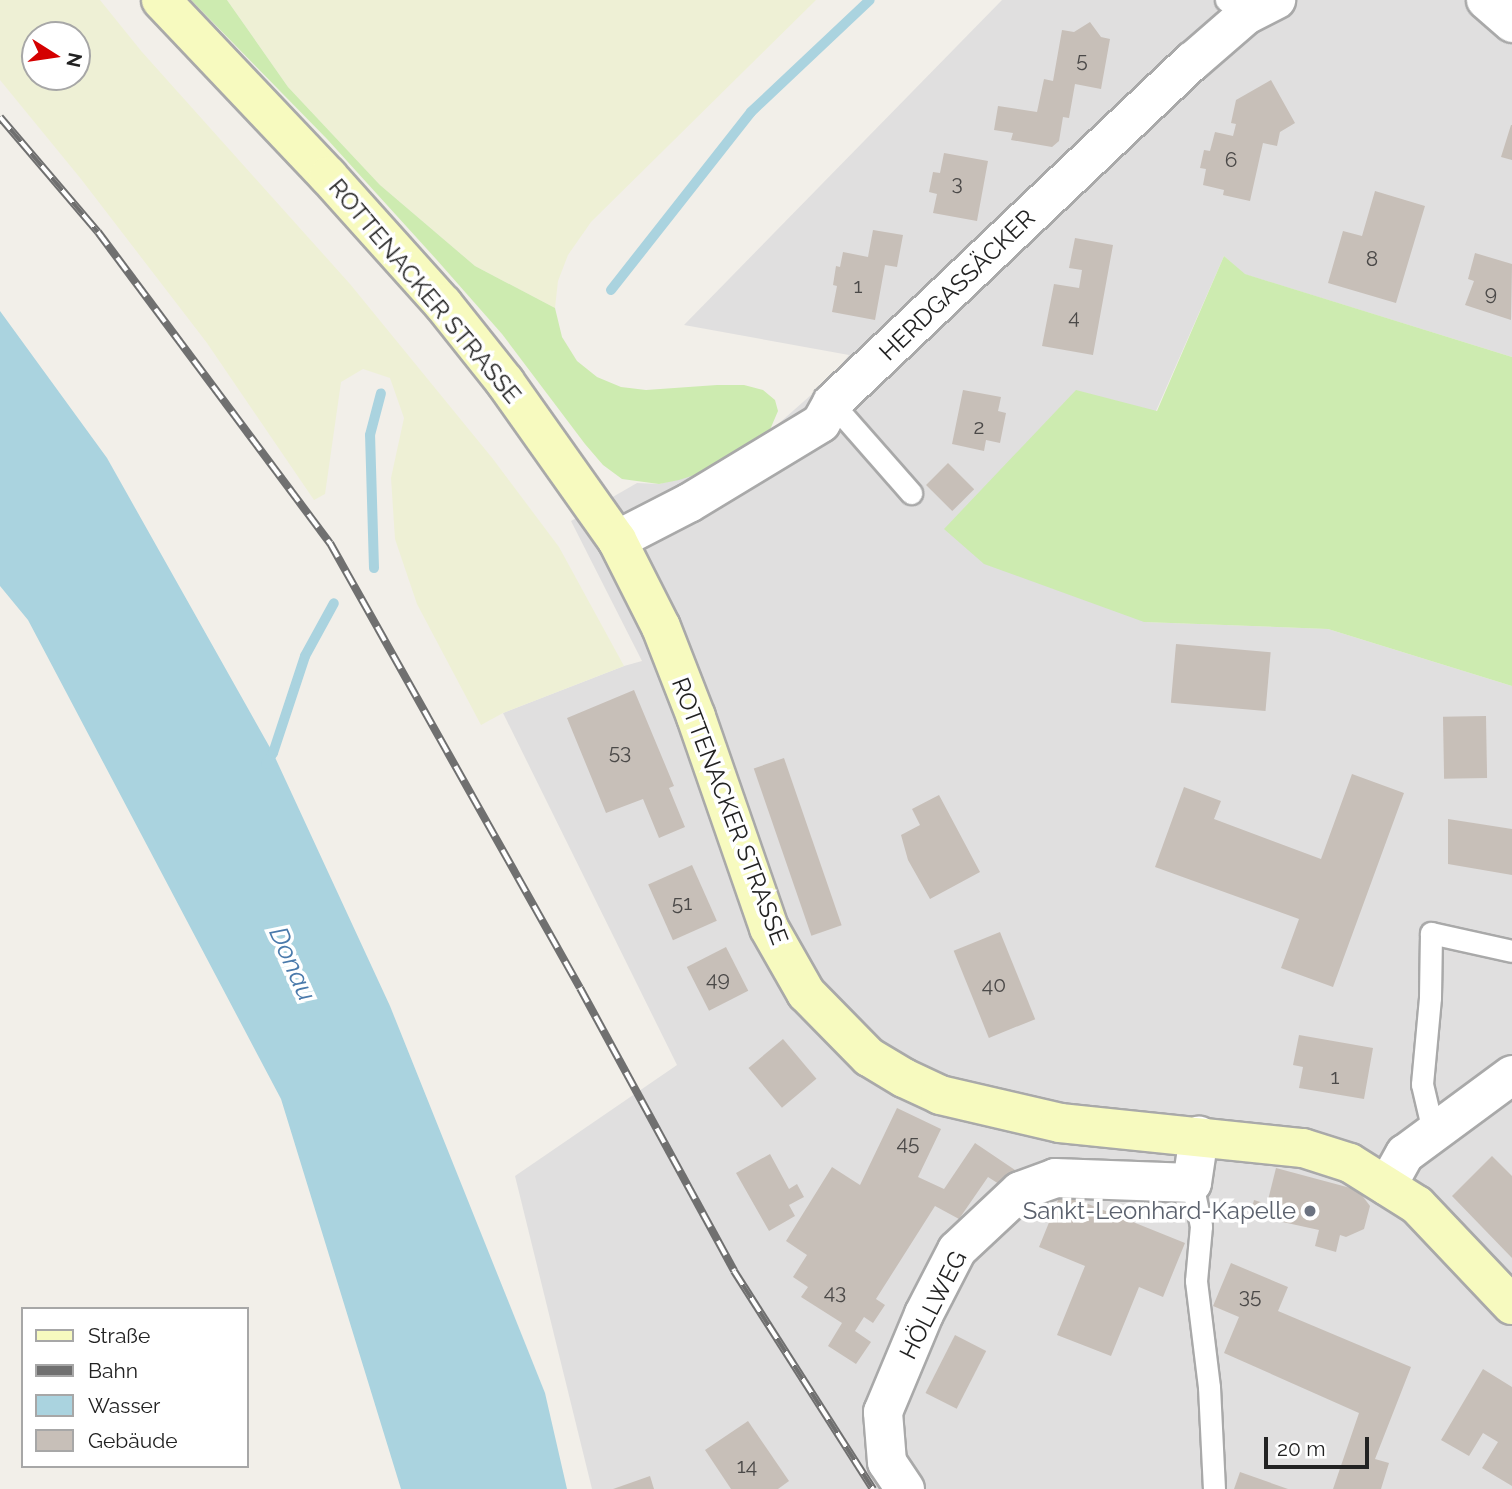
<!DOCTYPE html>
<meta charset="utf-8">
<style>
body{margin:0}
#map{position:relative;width:1512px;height:1489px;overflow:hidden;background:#f2efe9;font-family:Raleway,sans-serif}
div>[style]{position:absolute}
.residential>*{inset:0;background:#e0dfdf}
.farmland>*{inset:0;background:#eef0d5}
.grass>*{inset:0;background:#cdebb0}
.water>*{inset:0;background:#aad3df}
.stream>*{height:10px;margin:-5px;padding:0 5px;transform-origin:5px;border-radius:5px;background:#aad3df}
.building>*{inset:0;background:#c7bfb8;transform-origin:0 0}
.roads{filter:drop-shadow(2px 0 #a9a9a9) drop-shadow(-2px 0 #a9a9a9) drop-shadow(0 2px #a9a9a9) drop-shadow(0 -2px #a9a9a9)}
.service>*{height:21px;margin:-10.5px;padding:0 10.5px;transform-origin:10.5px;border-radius:10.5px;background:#fff}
.minor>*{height:38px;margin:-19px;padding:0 19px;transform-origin:19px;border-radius:19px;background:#fff}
.secondary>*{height:38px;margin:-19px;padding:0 19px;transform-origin:19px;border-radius:19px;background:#f7fabf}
.rail>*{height:8px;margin-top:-4px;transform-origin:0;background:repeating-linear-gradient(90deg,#fff 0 16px,#707070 0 32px);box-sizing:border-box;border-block:2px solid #707070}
.dots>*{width:19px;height:19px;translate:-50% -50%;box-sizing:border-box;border:4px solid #fff;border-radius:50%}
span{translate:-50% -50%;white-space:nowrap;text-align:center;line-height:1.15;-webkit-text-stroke:7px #fff;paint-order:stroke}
.number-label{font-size:21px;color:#4b4948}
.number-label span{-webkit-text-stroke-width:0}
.street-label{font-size:24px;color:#222}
.worship-label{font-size:24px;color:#5b616d}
.right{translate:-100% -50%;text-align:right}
.water-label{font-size:26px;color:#4a7aab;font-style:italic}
.legend{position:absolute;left:21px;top:1307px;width:228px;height:161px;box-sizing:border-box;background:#fff;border:2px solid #a7a7a7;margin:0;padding:9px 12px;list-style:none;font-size:21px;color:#222}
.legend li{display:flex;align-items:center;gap:14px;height:35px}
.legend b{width:35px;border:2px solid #a7a7a7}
.north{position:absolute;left:21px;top:21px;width:70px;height:70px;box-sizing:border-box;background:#fff;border:2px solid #a7a7a7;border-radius:50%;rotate:102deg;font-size:19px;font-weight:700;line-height:28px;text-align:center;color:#222}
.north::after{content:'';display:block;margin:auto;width:24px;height:32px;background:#d40000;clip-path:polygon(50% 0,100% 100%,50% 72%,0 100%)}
.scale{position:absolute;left:1264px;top:1437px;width:105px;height:32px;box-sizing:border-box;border:4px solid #222;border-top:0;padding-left:9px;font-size:21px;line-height:24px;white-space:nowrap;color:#222;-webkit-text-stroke:5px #fff;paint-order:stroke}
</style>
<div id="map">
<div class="residential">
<i style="clip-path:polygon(1002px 0,1512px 0,1512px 357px,1244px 274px,1224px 256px,1156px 411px,1144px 622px,1328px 629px,1512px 686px,1512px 1489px,592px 1489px,515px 1176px,677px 1065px,503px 713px,624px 666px,642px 661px,571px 521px,637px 483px,659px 484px,704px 472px,769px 432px,828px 380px,849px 355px,684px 325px)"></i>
</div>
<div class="farmland">
<i style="clip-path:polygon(evenodd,0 0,100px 0,142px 52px,350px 284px,493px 459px,559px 547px,624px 666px,503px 713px,481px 725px,417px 604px,395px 539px,391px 478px,404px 418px,390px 378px,363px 369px,341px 382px,325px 494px,314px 500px,207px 343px,81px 179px,0 80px,0 0,35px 35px,77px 35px,77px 77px,35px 77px,35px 35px)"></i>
<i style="clip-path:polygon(227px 0,816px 0,591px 222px,568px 255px,558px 281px,555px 308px,475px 266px,380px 185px,288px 87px)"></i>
</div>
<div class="grass">
<i style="clip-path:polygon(191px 0,227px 0,288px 87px,380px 185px,475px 266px,555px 308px,562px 337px,577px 361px,597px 377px,621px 387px,646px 390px,717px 385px,744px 385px,763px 390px,775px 400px,778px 411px,769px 432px,704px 472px,679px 480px,659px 484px,622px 479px,603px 465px,585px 444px,502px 334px,436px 259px,327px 139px)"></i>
<i style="clip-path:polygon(1224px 256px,1245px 274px,1512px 357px,1512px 686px,1328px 629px,1144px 622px,984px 564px,944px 529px,1076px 390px,1157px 411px)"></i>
</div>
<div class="water">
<i style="clip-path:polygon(0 311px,107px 458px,273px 753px,390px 1006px,545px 1393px,567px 1489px,401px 1489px,281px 1099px,28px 620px,0 586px)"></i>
</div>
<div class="stream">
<i style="left:611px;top:290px;width:226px;rotate:-51.8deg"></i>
<i style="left:751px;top:112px;width:163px;rotate:-43.3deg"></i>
<i style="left:374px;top:568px;width:133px;rotate:-91.7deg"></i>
<i style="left:370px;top:435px;width:43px;rotate:-75.3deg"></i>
<i style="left:266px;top:764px;width:13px;rotate:-58deg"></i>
<i style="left:273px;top:753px;width:102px;rotate:-71.7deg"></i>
<i style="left:305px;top:656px;width:60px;rotate:-61.3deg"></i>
</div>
<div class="building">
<i style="clip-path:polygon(1090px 22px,1101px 37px,1110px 39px,1101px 89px,1075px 84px,1069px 118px,1063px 117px,1059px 141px,1052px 147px,1011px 140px,1013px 133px,994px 130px,998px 106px,1037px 112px,1044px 79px,1053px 81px,1062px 30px,1074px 32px)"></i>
<i style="clip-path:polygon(1271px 80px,1295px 123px,1280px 132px,1277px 146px,1263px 143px,1250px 201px,1223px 195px,1224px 190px,1203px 185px,1206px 169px,1200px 168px,1204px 150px,1210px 151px,1215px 132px,1233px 136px,1236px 124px,1231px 123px,1236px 100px)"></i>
<i style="clip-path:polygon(1511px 125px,1512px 125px,1512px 160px,1501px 157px)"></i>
<i style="clip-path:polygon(944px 153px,988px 161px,977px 221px,933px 213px,937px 194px,929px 192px,933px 172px,940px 173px)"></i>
<i style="clip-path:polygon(1375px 191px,1425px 206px,1396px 303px,1328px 283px,1343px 231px,1362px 236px)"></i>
<i style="clip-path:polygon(873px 230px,903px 235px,897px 267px,885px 265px,875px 320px,832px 312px,837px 286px,833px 285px,836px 266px,840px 267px,843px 252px,868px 257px)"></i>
<i style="clip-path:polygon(1075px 238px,1113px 245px,1093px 355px,1042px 346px,1054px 284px,1079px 288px,1082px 270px,1069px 268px)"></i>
<i style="clip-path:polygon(1475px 253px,1512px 264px,1511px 320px,1465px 305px,1474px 281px,1468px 279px)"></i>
<i style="clip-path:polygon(963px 390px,1001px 397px,998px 411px,1006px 413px,1000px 443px,986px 440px,984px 451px,952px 444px)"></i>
<i style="left:948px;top:463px;width:37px;height:31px;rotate:45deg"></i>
<i style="left:1176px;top:644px;width:95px;height:59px;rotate:5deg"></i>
<i style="clip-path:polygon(634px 690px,674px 786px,669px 788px,685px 827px,659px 838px,643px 799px,606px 813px,567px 718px)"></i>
<i style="left:1486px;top:716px;width:62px;height:43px;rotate:89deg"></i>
<i style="left:784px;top:758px;width:177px;height:32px;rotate:71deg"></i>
<i style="clip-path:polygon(1352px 774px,1404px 793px,1333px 987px,1281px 968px,1299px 919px,1155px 867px,1184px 787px,1221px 801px,1214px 819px,1321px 859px)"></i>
<i style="clip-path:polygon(939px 795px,980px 872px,930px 899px,908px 860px,901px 835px,920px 825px,912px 809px)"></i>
<i style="clip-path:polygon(1448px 819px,1512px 829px,1512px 875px,1448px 864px)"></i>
<i style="left:692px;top:865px;width:61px;height:48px;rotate:66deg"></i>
<i style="left:1000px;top:932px;width:94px;height:50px;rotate:68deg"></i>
<i style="left:726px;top:947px;width:49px;height:44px;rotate:63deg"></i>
<i style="clip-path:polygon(1299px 1035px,1373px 1048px,1364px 1099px,1299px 1088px,1303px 1067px,1293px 1065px)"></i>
<i style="left:783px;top:1039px;width:52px;height:45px;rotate:50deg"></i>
<i style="clip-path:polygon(897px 1108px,941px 1129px,918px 1177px,944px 1189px,975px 1143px,1015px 1170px,999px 1184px,988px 1177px,959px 1219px,935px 1206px,876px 1299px,885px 1305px,873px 1323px,864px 1317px,855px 1331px,871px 1342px,856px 1364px,828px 1346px,842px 1323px,801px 1297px,808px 1287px,793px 1277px,807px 1255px,786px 1241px,832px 1167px,860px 1185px)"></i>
<i style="clip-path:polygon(770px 1154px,789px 1189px,797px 1184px,804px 1197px,789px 1205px,795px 1216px,769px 1231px,736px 1173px)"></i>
<i style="clip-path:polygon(1492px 1156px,1512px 1176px,1512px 1258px,1452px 1196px)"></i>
<i style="clip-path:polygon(1276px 1168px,1358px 1190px,1370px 1206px,1364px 1229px,1346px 1237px,1340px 1235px,1336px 1252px,1315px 1246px,1319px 1230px,1250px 1215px,1254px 1200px,1267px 1204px)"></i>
<i style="clip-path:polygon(1061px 1193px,1185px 1243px,1163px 1297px,1139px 1287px,1111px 1356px,1057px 1335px,1085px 1266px,1039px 1247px)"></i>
<i style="clip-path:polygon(1231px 1263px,1288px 1287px,1278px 1311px,1411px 1367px,1375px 1459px,1389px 1463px,1381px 1489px,1333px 1489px,1359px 1413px,1224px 1353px,1239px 1317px,1213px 1306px)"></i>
<i style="left:955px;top:1335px;width:35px;height:65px;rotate:27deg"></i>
<i style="clip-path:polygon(1483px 1369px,1512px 1387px,1512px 1486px,1482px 1468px,1498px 1442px,1483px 1433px,1469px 1456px,1441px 1440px)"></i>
<i style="clip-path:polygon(748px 1421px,789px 1481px,778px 1489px,731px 1489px,705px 1450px)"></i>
<i style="clip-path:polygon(1240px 1472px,1288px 1489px,1234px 1489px)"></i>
<i style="clip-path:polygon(650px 1476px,654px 1489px,613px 1489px)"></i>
</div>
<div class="roads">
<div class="service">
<i style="left:1226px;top:0;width:25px;rotate:37deg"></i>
<i style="left:832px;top:403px;width:120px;rotate:48.7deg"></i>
<i style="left:1433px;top:1131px;width:48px;rotate:-103.2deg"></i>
<i style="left:1422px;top:1084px;width:87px;rotate:-84.7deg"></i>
<i style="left:1430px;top:997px;width:64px;rotate:-89.1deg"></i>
<i style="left:1431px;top:933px;width:83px;rotate:12.5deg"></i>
<i style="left:1192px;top:1183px;width:44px;rotate:78.2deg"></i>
<i style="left:1201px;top:1226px;width:55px;rotate:95.2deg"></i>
<i style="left:1196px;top:1281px;width:107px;rotate:83deg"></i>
<i style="left:1209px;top:1387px;width:102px;rotate:87.2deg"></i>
</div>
<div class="minor">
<i style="left:1486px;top:0;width:35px;rotate:41deg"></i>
<i style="left:617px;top:540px;width:81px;rotate:-27.2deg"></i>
<i style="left:689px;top:503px;width:154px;rotate:-31.2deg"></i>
<i style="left:821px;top:423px;width:23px;rotate:-61deg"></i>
<i style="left:832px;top:403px;width:497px;rotate:-43.5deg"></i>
<i style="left:1193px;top:61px;width:70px;rotate:-41deg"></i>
<i style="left:1246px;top:15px;width:34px;rotate:-27deg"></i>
<i style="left:1387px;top:1186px;width:37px;rotate:-61deg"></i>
<i style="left:1405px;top:1154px;width:133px;rotate:-36.4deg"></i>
<i style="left:905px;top:1489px;width:32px;rotate:-124deg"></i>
<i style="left:887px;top:1462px;width:50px;rotate:-94.6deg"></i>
<i style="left:883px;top:1412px;width:106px;rotate:-67.3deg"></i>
<i style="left:924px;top:1314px;width:72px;rotate:-62.7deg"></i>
<i style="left:957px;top:1250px;width:86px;rotate:-43.1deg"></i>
<i style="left:1020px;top:1191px;width:37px;rotate:-20deg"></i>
<i style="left:1055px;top:1178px;width:137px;rotate:2.1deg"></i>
<i style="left:1192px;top:1183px;width:48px;rotate:-81.5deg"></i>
</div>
<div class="secondary">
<i style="left:161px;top:0;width:243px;rotate:46.5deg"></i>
<i style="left:328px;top:176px;width:172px;rotate:48.1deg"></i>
<i style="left:443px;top:304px;width:100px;rotate:51.5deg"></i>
<i style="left:505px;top:382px;width:194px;rotate:54.7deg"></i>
<i style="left:617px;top:540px;width:97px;rotate:63.2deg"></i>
<i style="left:661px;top:627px;width:97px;rotate:68.7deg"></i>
<i style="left:696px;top:717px;width:223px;rotate:70.9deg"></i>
<i style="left:769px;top:928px;width:75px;rotate:60.4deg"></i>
<i style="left:806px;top:993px;width:90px;rotate:45.5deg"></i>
<i style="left:869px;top:1057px;width:41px;rotate:31deg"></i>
<i style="left:904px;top:1078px;width:40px;rotate:25deg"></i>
<i style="left:940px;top:1095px;width:123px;rotate:13.1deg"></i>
<i style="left:1060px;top:1123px;width:244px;rotate:5.9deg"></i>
<i style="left:1303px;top:1148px;width:49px;rotate:17.7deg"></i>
<i style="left:1350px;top:1163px;width:79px;rotate:32.1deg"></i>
<i style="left:1417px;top:1205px;width:138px;rotate:46.5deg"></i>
</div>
</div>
<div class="rail">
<i style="left:0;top:117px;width:151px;rotate:49.6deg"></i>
<i style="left:98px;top:232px;width:388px;rotate:53.3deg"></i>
<i style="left:330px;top:543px;width:510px;rotate:60.67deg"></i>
<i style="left:580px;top:988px;width:322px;rotate:61.4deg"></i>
<i style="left:734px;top:1271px;width:259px;rotate:57.5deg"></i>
</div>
<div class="dots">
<i style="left:1310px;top:1211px;background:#6b7280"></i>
</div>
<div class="number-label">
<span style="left:1082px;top:60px">5</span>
<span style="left:1231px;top:160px">6</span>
<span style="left:957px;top:183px">3</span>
<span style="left:1372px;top:259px">8</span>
<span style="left:858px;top:286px">1</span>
<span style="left:1491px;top:293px">9</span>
<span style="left:1074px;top:317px">4</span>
<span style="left:979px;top:427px">2</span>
<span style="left:620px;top:752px">53</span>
<span style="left:682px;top:903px">51</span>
<span style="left:718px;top:979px">49</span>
<span style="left:994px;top:985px">40</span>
<span style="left:1335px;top:1077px">1</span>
<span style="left:908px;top:1143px">45</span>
<span style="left:835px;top:1292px">43</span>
<span style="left:1250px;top:1296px">35</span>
<span style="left:747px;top:1466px">14</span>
</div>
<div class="street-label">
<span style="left:957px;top:285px;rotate:-44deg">HERDGASSÄCKER</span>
<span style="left:425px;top:291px;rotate:50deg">ROTTENACKER STRASSE</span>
<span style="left:730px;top:811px;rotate:69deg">ROTTENACKER STRASSE</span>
<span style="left:933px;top:1305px;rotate:-63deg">HÖLLWEG</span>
</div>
<div class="worship-label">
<span class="right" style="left:1296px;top:1211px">Sankt-Leonhard-Kapelle</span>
</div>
<div class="water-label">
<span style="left:292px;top:964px;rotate:66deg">Donau</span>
</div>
<ul class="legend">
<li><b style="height:9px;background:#f7fabf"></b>Straße</li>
<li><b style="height:9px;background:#707070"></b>Bahn</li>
<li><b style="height:19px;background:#aad3df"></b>Wasser</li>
<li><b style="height:19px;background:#c7bfb8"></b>Gebäude</li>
</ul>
<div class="north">N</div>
<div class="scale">20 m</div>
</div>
